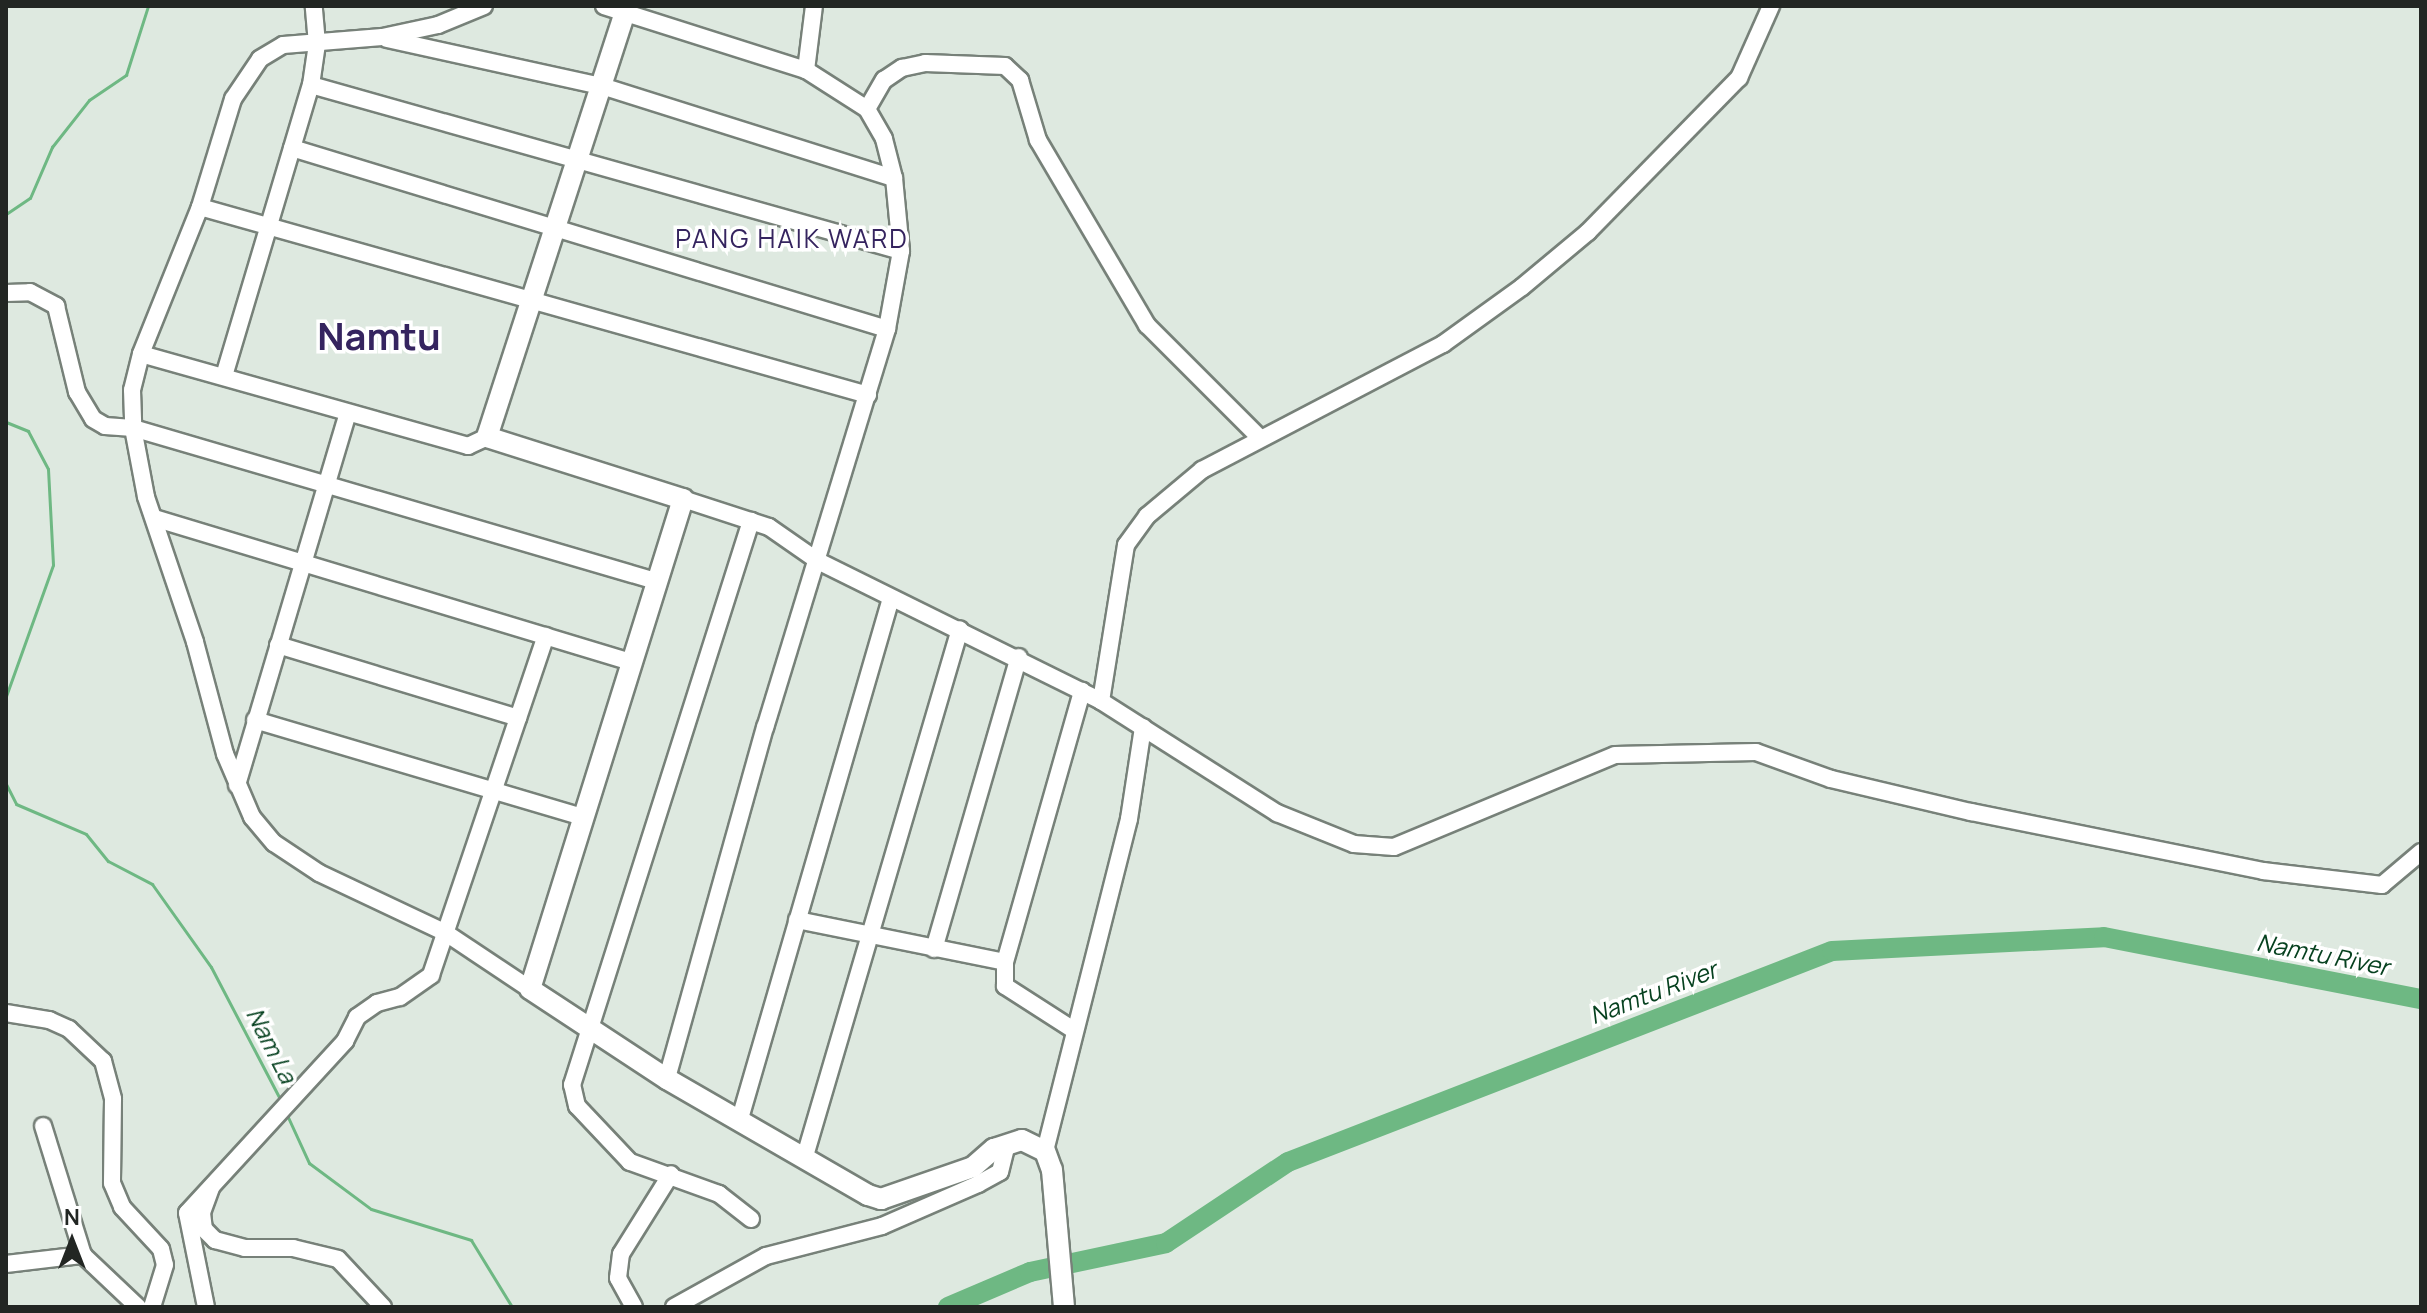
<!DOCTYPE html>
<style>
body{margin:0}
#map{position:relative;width:2427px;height:1313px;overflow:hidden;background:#dee9e0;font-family:Manrope,sans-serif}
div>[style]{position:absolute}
.stream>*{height:3px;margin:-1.5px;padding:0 1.5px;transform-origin:1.5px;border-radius:1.5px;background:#6eb883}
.river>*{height:20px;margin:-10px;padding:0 10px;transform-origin:10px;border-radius:10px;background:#6eb883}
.roads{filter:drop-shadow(2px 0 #778179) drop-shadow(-2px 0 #778179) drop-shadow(0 2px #778179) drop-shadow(0 -2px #778179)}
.minor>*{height:16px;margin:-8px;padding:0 8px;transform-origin:8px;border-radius:8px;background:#fff}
.major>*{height:20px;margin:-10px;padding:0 10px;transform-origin:10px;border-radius:10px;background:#fff}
span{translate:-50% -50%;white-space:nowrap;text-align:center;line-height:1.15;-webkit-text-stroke:7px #fff;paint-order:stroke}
.water-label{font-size:24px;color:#06411f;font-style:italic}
.quarter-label{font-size:26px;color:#35245f;letter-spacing:2px}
.town-label{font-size:38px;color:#35245f;font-weight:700}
.frame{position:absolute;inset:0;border:8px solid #222623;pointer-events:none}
.north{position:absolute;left:32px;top:1201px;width:80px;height:80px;-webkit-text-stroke:6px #fff;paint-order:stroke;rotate:0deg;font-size:22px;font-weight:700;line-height:32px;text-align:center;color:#222623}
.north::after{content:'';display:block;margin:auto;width:28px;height:36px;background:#222623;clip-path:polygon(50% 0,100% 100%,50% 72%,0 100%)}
</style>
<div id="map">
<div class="stream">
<i style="left:6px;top:214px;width:29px;rotate:-34deg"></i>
<i style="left:30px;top:198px;width:56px;rotate:-66.7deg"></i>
<i style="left:52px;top:147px;width:60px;rotate:-51.8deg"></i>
<i style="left:89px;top:100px;width:45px;rotate:-34deg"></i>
<i style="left:126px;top:75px;width:72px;rotate:-72.3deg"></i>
<i style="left:6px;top:422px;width:24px;rotate:22deg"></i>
<i style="left:28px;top:431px;width:43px;rotate:62.2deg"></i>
<i style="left:48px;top:469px;width:96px;rotate:87deg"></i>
<i style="left:53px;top:565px;width:139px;rotate:109.7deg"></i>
<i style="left:6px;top:784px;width:22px;rotate:63deg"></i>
<i style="left:16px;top:804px;width:76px;rotate:23.2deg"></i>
<i style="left:86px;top:834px;width:35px;rotate:51deg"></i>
<i style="left:108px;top:861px;width:50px;rotate:27.6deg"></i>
<i style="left:152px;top:884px;width:102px;rotate:54.6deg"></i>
<i style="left:211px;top:967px;width:151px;rotate:62.4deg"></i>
<i style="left:287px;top:1115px;width:53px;rotate:65.4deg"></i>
<i style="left:309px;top:1163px;width:77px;rotate:36.6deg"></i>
<i style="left:371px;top:1209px;width:105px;rotate:17.2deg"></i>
<i style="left:471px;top:1240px;width:79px;rotate:58.5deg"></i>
</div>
<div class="river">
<i style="left:948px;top:1307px;width:89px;rotate:-23.1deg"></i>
<i style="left:1030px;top:1272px;width:139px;rotate:-12deg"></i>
<i style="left:1166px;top:1243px;width:146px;rotate:-33.6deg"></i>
<i style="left:1288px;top:1162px;width:583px;rotate:-21.2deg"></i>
<i style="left:1832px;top:951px;width:272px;rotate:-2.9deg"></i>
<i style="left:2104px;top:937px;width:323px;rotate:11.1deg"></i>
</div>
<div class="roads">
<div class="minor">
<i style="left:484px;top:6px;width:50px;rotate:157.6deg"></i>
<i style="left:438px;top:25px;width:57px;rotate:167.9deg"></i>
<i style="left:382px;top:37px;width:99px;rotate:175.4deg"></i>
<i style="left:283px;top:45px;width:27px;rotate:149deg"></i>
<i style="left:260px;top:59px;width:48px;rotate:124deg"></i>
<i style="left:233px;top:99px;width:113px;rotate:107deg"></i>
<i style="left:200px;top:207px;width:158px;rotate:111.9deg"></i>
<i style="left:141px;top:354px;width:37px;rotate:104deg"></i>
<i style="left:132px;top:390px;width:38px;rotate:88deg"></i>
<i style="left:133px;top:428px;width:70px;rotate:79.3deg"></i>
<i style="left:146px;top:497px;width:153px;rotate:71.3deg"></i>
<i style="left:195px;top:642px;width:116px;rotate:75deg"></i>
<i style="left:225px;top:754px;width:69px;rotate:66.8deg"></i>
<i style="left:252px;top:817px;width:34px;rotate:50deg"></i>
<i style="left:274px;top:843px;width:54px;rotate:33.7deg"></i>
<i style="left:319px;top:873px;width:140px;rotate:25.3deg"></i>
<i style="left:446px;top:933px;width:101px;rotate:33.7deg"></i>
<i style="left:604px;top:6px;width:212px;rotate:17.6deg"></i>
<i style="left:806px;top:70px;width:72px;rotate:32.6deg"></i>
<i style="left:867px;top:109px;width:34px;rotate:60deg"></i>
<i style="left:884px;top:139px;width:40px;rotate:75.6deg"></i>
<i style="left:894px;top:178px;width:73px;rotate:84.5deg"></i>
<i style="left:901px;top:251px;width:79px;rotate:100.2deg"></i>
<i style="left:887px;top:329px;width:416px;rotate:107deg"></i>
<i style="left:765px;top:727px;width:365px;rotate:105.6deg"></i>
<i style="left:387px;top:39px;width:223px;rotate:12.4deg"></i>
<i style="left:605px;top:87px;width:303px;rotate:17.5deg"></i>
<i style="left:806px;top:70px;width:64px;rotate:-82.9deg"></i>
<i style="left:311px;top:85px;width:613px;rotate:15.71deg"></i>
<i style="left:867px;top:109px;width:34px;rotate:-60deg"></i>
<i style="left:884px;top:80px;width:22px;rotate:-34deg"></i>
<i style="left:902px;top:68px;width:24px;rotate:-12deg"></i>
<i style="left:925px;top:63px;width:80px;rotate:2.1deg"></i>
<i style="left:1005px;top:66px;width:21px;rotate:43deg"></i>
<i style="left:1020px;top:80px;width:63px;rotate:73.3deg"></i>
<i style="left:1038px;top:140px;width:215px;rotate:59.5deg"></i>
<i style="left:1147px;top:325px;width:158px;rotate:45deg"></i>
<i style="left:292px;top:148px;width:622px;rotate:16.92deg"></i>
<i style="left:200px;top:207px;width:694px;rotate:15.72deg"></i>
<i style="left:6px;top:293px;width:24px;rotate:-2deg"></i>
<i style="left:30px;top:292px;width:30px;rotate:28deg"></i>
<i style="left:56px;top:306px;width:89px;rotate:76.3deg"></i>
<i style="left:77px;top:392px;width:31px;rotate:59deg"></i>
<i style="left:93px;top:419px;width:14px;rotate:30deg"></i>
<i style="left:105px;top:426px;width:28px;rotate:4deg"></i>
<i style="left:133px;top:428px;width:545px;rotate:16.31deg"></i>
<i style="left:141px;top:354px;width:340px;rotate:15.7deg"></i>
<i style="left:468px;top:446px;width:21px;rotate:-25deg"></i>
<i style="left:224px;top:376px;width:304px;rotate:-73.4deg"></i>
<i style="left:311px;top:85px;width:41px;rotate:-81.7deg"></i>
<i style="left:317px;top:44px;width:38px;rotate:-95deg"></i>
<i style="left:683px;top:499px;width:90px;rotate:18deg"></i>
<i style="left:769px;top:527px;width:60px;rotate:34.8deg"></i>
<i style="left:818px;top:561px;width:316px;rotate:26.3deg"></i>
<i style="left:1101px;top:701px;width:209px;rotate:32.5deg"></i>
<i style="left:1277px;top:813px;width:83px;rotate:21.9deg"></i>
<i style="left:1354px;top:844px;width:40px;rotate:4.3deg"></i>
<i style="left:1394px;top:847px;width:239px;rotate:-22.6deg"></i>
<i style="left:1615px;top:755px;width:141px;rotate:-1.2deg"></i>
<i style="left:1756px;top:752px;width:80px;rotate:19.8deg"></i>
<i style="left:1831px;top:779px;width:144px;rotate:13.3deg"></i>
<i style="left:1971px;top:812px;width:298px;rotate:11.4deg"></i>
<i style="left:2263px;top:871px;width:120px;rotate:6.7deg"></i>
<i style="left:2382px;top:885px;width:51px;rotate:-40.2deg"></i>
<i style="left:154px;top:518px;width:496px;rotate:16.8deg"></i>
<i style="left:278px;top:645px;width:251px;rotate:16.9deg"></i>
<i style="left:1101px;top:701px;width:158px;rotate:-80.9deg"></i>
<i style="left:1126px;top:545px;width:36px;rotate:-54deg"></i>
<i style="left:1147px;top:516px;width:72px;rotate:-39.9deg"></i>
<i style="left:1202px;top:470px;width:272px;rotate:-27.6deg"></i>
<i style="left:1443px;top:344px;width:97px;rotate:-35.8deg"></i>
<i style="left:1522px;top:287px;width:86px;rotate:-39.8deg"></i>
<i style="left:1588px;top:232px;width:216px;rotate:-45.6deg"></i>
<i style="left:1739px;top:78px;width:79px;rotate:-66deg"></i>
<i style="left:255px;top:720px;width:342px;rotate:16.5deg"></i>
<i style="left:237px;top:785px;width:388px;rotate:-73.4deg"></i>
<i style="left:797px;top:920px;width:212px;rotate:11.4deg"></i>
<i style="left:934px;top:949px;width:304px;rotate:-73.8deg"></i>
<i style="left:6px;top:1013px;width:44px;rotate:9.2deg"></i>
<i style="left:49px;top:1020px;width:22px;rotate:24deg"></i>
<i style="left:69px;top:1029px;width:47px;rotate:43.3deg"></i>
<i style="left:103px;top:1061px;width:39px;rotate:75deg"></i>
<i style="left:113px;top:1099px;width:84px;rotate:90.7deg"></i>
<i style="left:112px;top:1183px;width:26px;rotate:67deg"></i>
<i style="left:122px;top:1207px;width:57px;rotate:47.1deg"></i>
<i style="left:161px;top:1249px;width:16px;rotate:76deg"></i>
<i style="left:165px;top:1265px;width:44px;rotate:107.2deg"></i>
<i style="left:1072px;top:1029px;width:80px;rotate:-147.3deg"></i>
<i style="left:1005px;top:986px;width:24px;rotate:-90deg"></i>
<i style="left:1005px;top:962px;width:282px;rotate:-74.1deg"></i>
<i style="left:739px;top:1122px;width:546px;rotate:-73.82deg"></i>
<i style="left:1045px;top:1151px;width:342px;rotate:-75.8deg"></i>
<i style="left:1129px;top:819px;width:93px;rotate:-81.3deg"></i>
<i style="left:805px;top:1156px;width:549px;rotate:-73.61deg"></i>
<i style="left:211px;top:1188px;width:27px;rotate:110deg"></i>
<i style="left:202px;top:1213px;width:16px;rotate:83deg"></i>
<i style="left:204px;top:1229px;width:16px;rotate:45deg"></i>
<i style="left:215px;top:1240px;width:31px;rotate:15deg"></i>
<i style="left:245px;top:1248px;width:48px"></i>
<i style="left:293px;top:1248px;width:46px;rotate:13.7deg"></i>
<i style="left:338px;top:1259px;width:66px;rotate:46.8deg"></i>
<i style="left:751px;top:1219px;width:41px;rotate:-142deg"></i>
<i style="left:719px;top:1194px;width:95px;rotate:-160.2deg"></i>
<i style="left:630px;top:1162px;width:77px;rotate:-133.4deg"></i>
<i style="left:577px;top:1106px;width:22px;rotate:-103deg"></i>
<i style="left:572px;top:1085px;width:592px;rotate:-72.39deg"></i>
<i style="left:83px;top:1255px;width:76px;rotate:43.4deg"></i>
<i style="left:6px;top:1264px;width:78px;rotate:-6.7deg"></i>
<i style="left:83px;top:1255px;width:135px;rotate:-107.2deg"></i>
<i style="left:206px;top:1307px;width:96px;rotate:-101.4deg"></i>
<i style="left:187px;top:1213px;width:234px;rotate:-47.4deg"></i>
<i style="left:345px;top:1041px;width:27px;rotate:-63deg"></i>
<i style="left:357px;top:1017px;width:24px;rotate:-35deg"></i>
<i style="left:377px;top:1003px;width:24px;rotate:-15deg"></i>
<i style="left:400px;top:997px;width:38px;rotate:-35deg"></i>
<i style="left:431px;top:975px;width:358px;rotate:-71.3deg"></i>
<i style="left:634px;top:1307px;width:33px;rotate:-119deg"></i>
<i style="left:618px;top:1278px;width:24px;rotate:-83deg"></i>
<i style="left:621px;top:1254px;width:94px;rotate:-58deg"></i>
<i style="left:674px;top:1307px;width:105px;rotate:-29deg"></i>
<i style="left:766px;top:1256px;width:120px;rotate:-14.5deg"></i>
<i style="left:882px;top:1226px;width:105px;rotate:-23.6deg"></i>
<i style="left:978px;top:1184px;width:25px;rotate:-29deg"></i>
<i style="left:1000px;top:1172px;width:29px;rotate:-76deg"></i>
</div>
<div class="major">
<i style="left:627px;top:6px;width:453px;rotate:108deg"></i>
<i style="left:487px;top:437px;width:206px;rotate:17.6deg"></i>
<i style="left:683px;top:499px;width:513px;rotate:107.34deg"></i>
<i style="left:530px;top:989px;width:164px;rotate:33.3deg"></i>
<i style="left:667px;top:1079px;width:232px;rotate:30deg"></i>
<i style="left:868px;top:1195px;width:14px;rotate:17deg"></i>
<i style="left:881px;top:1199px;width:97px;rotate:-19.2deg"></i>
<i style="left:973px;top:1167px;width:28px;rotate:-41deg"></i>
<i style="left:994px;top:1149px;width:29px;rotate:-18deg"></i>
<i style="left:1022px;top:1140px;width:25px;rotate:26deg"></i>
<i style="left:1045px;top:1151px;width:20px;rotate:70deg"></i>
<i style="left:1052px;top:1170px;width:138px;rotate:85deg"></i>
</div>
</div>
<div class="water-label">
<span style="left:2323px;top:954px;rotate:11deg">Namtu River</span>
<span style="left:1653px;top:992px;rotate:-21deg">Namtu River</span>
<span style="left:272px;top:1045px;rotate:63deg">Nam La</span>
</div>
<div class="quarter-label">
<span style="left:792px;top:239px">PANG HAIK WARD</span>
</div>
<div class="town-label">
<span style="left:379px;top:336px">Namtu</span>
</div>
<div class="frame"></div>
<div class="north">N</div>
</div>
